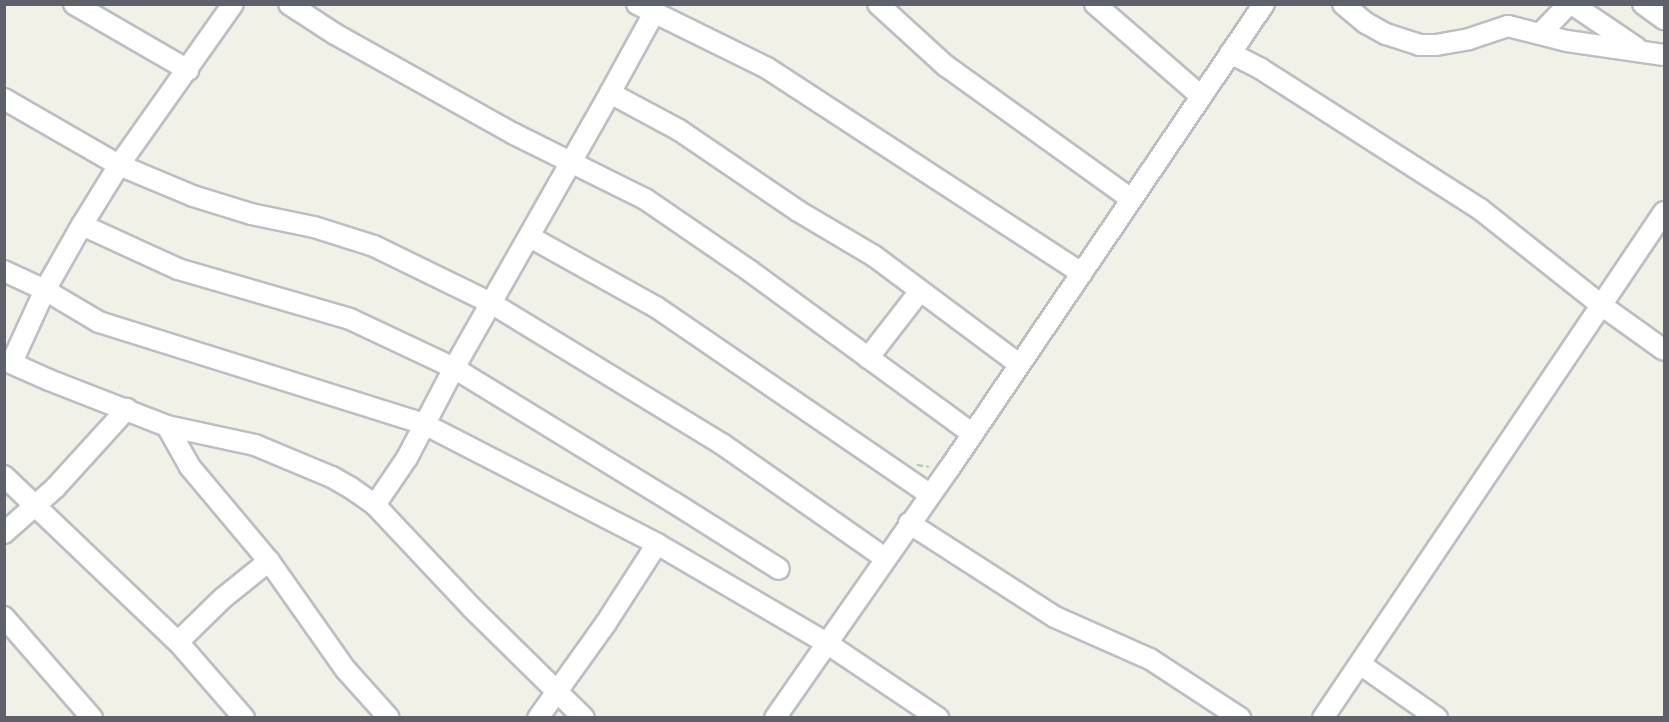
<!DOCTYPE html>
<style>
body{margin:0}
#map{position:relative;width:1669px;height:722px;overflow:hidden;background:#f2f1e7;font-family:Raleway,sans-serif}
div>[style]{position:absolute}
.path>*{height:2px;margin-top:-1px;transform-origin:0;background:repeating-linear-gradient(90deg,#9accb1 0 6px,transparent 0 9px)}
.roads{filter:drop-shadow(2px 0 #bbbec3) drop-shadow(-2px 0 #bbbec3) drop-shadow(0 2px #bbbec3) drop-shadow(0 -2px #bbbec3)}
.minor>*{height:20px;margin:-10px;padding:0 10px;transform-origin:10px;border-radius:10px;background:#fff}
span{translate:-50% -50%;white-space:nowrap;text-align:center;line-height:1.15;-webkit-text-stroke:5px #fff;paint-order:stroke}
.frame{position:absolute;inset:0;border:6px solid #5e6169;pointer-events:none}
</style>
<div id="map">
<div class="path">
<i style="left:917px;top:465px;width:12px;rotate:9deg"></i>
</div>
<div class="roads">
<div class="minor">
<i style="left:74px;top:4px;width:132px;rotate:30.1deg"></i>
<i style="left:289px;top:4px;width:55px;rotate:33.1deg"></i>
<i style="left:335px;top:34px;width:205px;rotate:29.2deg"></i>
<i style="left:514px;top:134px;width:146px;rotate:26.4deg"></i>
<i style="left:645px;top:199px;width:127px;rotate:34.4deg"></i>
<i style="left:750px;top:271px;width:276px;rotate:36.2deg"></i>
<i style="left:637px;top:4px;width:145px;rotate:26.2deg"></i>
<i style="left:767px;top:68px;width:376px;rotate:33.1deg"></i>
<i style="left:878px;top:4px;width:92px;rotate:42.4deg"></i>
<i style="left:946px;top:66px;width:228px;rotate:35.7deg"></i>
<i style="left:1095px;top:4px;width:140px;rotate:41deg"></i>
<i style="left:1343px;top:4px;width:30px;rotate:40deg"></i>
<i style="left:1366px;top:23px;width:23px;rotate:29deg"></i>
<i style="left:1386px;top:34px;width:35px;rotate:18deg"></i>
<i style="left:1419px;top:45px;width:17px"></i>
<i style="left:1436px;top:45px;width:34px;rotate:-10deg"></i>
<i style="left:1469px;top:39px;width:41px;rotate:-18.4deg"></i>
<i style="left:1508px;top:26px;width:61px;rotate:14.3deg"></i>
<i style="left:1567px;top:41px;width:98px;rotate:8.2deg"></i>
<i style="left:1572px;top:4px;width:78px;rotate:34.1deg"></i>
<i style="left:1643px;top:4px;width:26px;rotate:36deg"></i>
<i style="left:654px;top:13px;width:91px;rotate:118.8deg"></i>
<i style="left:610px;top:93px;width:78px;rotate:28.2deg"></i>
<i style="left:679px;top:130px;width:144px;rotate:34.2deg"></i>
<i style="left:798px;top:211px;width:88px;rotate:30.6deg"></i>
<i style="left:874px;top:256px;width:181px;rotate:36.7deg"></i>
<i style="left:1540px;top:34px;width:42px;rotate:-46deg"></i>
<i style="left:1230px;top:53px;width:35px;rotate:27deg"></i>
<i style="left:1261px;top:69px;width:260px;rotate:32.6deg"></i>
<i style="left:1480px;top:209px;width:154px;rotate:38.4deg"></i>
<i style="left:1601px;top:305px;width:77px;rotate:35.5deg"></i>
<i style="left:4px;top:99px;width:133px;rotate:29.9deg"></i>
<i style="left:119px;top:165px;width:80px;rotate:22.7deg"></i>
<i style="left:193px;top:196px;width:61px;rotate:17.2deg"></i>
<i style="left:251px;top:214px;width:64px;rotate:11.7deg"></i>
<i style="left:314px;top:227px;width:63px;rotate:17.6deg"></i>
<i style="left:374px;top:246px;width:130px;rotate:26deg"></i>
<i style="left:491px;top:303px;width:271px;rotate:31.4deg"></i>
<i style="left:722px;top:444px;width:199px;rotate:35deg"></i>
<i style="left:82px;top:225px;width:106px;rotate:24.6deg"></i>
<i style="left:178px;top:269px;width:179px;rotate:16.2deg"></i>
<i style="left:350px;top:319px;width:115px;rotate:25.2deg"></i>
<i style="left:454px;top:368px;width:257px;rotate:31.5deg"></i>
<i style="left:673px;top:502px;width:125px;rotate:32.3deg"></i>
<i style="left:530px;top:237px;width:144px;rotate:29.1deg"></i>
<i style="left:656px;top:307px;width:331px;rotate:34.4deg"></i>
<i style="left:4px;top:271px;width:45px;rotate:24.9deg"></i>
<i style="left:45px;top:290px;width:63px;rotate:30.7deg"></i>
<i style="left:99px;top:322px;width:341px;rotate:17.4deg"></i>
<i style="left:424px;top:424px;width:262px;rotate:27.2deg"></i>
<i style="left:657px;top:544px;width:198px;rotate:30.3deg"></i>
<i style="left:828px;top:644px;width:133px;rotate:33.9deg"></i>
<i style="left:868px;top:358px;width:85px;rotate:-52.2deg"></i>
<i style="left:4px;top:360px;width:49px;rotate:24deg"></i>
<i style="left:49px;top:380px;width:127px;rotate:21.3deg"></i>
<i style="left:167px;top:426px;width:90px;rotate:12.2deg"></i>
<i style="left:255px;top:445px;width:83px;rotate:22.6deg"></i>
<i style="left:332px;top:477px;width:22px;rotate:30deg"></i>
<i style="left:351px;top:488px;width:29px;rotate:35deg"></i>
<i style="left:375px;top:505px;width:140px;rotate:46.7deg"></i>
<i style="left:471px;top:607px;width:158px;rotate:44.5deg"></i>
<i style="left:12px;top:362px;width:79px;rotate:-65.4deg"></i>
<i style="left:45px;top:290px;width:75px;rotate:-60.4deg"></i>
<i style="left:82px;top:225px;width:70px;rotate:-58.3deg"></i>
<i style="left:119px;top:165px;width:197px;rotate:-54.7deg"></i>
<i style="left:167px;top:426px;width:47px;rotate:60.7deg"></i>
<i style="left:190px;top:467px;width:123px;rotate:50deg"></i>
<i style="left:269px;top:561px;width:133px;rotate:54.8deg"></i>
<i style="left:346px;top:670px;width:64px;rotate:48.1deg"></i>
<i style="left:4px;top:476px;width:240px;rotate:43.7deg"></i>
<i style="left:178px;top:642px;width:101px;rotate:49deg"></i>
<i style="left:375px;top:505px;width:57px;rotate:-55.8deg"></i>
<i style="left:407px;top:458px;width:102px;rotate:-62.4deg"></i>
<i style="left:454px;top:368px;width:316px;rotate:-60.4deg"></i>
<i style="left:909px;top:523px;width:174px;rotate:32.8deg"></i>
<i style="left:1055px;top:617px;width:104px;rotate:23.9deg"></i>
<i style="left:1150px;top:659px;width:108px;rotate:33.2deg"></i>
<i style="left:4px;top:533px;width:68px;rotate:-41.4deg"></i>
<i style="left:55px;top:488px;width:107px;rotate:-47.7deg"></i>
<i style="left:4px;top:617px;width:134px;rotate:48.9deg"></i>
<i style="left:178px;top:642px;width:63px;rotate:-44.4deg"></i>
<i style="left:223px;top:598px;width:59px;rotate:-38.8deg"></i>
<i style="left:1360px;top:664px;width:94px;rotate:35deg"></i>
<i style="left:538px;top:718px;width:117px;rotate:-54.4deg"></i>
<i style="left:606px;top:623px;width:94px;rotate:-57.2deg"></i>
<i style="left:775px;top:718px;width:304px;rotate:-55.1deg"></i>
<i style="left:949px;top:469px;width:562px;rotate:-55.89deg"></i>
<i style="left:1323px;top:718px;width:610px;rotate:-56.02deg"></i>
</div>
</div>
<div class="frame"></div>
</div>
